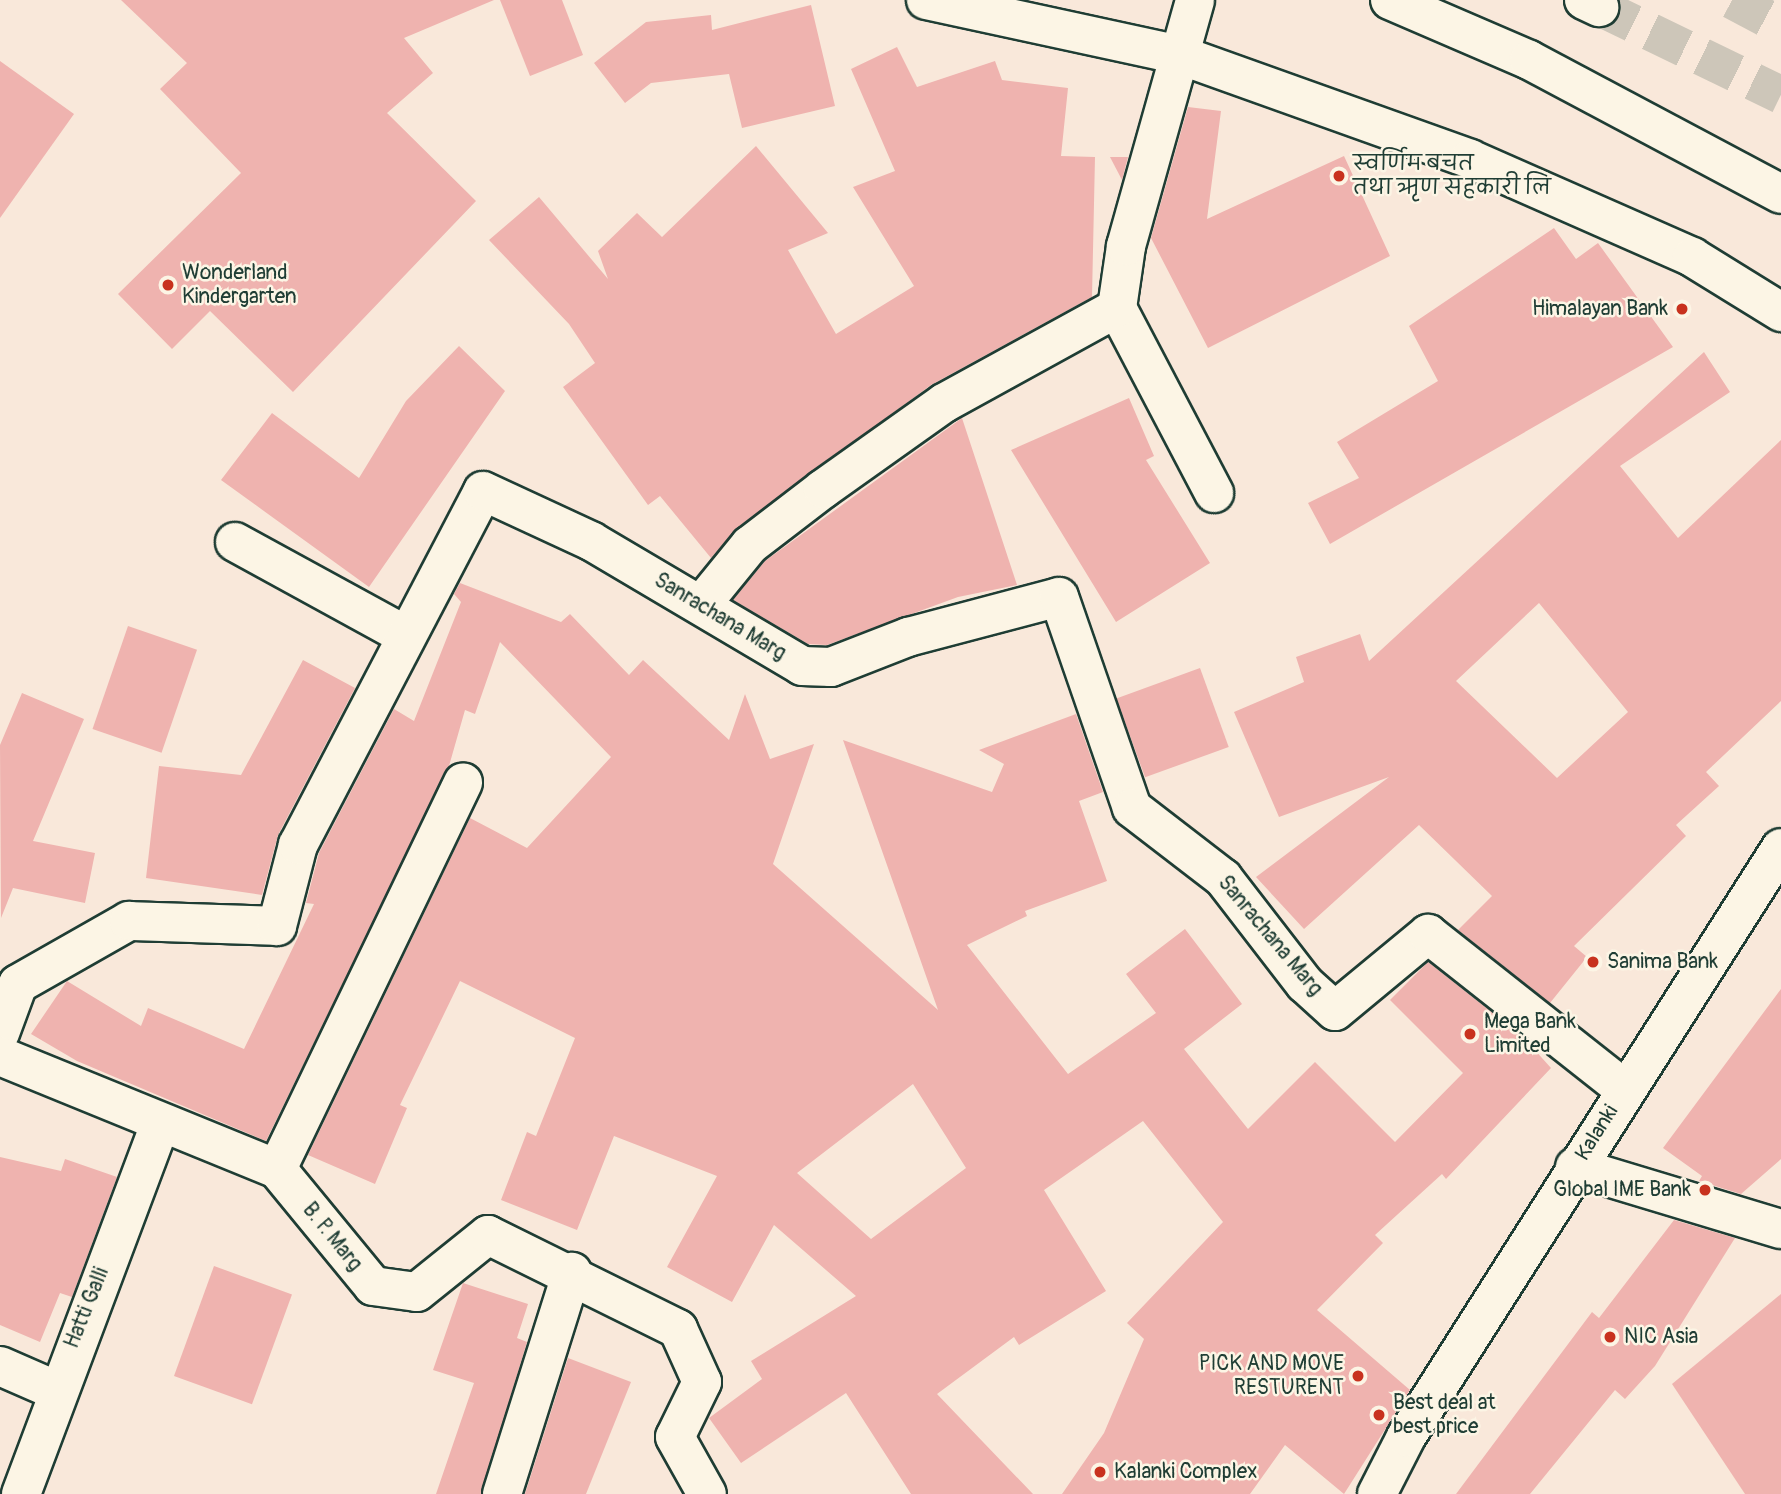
<!DOCTYPE html>
<meta charset="utf-8">
<style>
body{margin:0}
#map{position:relative;width:1781px;height:1494px;overflow:hidden;background:#f9e8da;font-family:Pangolin,"Playpen Sans Deva",sans-serif}
div>[style]{position:absolute}
.building>*{inset:0;background:#efb3af;transform-origin:0 0}
.highway-tunnel>*{height:38px;margin-top:-19px;transform-origin:0;background:repeating-linear-gradient(90deg,#cdc6b9 0 38px,transparent 0 57px)}
.roads{filter:drop-shadow(2px 0 #1f3d34) drop-shadow(-2px 0 #1f3d34) drop-shadow(0 2px #1f3d34) drop-shadow(0 -2px #1f3d34)}
.street>*{height:38px;margin:-19px;padding:0 19px;transform-origin:19px;border-radius:19px;background:#fcf5e5}
.primary>*{height:38px;margin:-19px;padding:0 19px;transform-origin:19px;border-radius:19px;background:#fcf5e5}
.highway>*{height:38px;margin:-19px;padding:0 19px;transform-origin:19px;border-radius:19px;background:#fcf5e5}
.dots>*{width:19px;height:19px;translate:-50% -50%;box-sizing:border-box;border:4px solid #fcf5e5;border-radius:50%}
span{translate:-50% -50%;white-space:nowrap;text-align:center;line-height:1.15;-webkit-text-stroke:5px #fcf5e5;paint-order:stroke}
.poi-label{font-size:21px;color:#1f3d34}
.left{translate:0 -50%;text-align:left}
.right{translate:-100% -50%;text-align:right}
.street-label{font-size:21px;color:#1f3d34}
</style>
<div id="map">
<div class="building">
<i style="clip-path:polygon(121px 0,494px 0,404px 38px,433px 73px,387px 113px,476px 201px,293px 392px,210px 311px,172px 349px,118px 294px,241px 173px,160px 89px,187px 63px)"></i>
<i style="clip-path:polygon(500px 0,562px 0,583px 55px,530px 76px)"></i>
<i style="clip-path:polygon(811px 5px,835px 106px,742px 128px,729px 74px,651px 83px,625px 103px,594px 63px,646px 22px,711px 15px,712px 30px)"></i>
<i style="clip-path:polygon(897px 47px,917px 87px,995px 61px,1002px 80px,1068px 88px,1061px 156px,1095px 157px,1092px 297px,931px 385px,737px 528px,711px 558px,660px 496px,648px 505px,563px 387px,595px 363px,569px 324px,489px 240px,539px 197px,608px 279px,598px 251px,637px 213px,662px 237px,756px 146px,828px 233px,788px 250px,836px 334px,914px 286px,853px 187px,895px 171px,851px 69px)"></i>
<i style="clip-path:polygon(0 61px,74px 114px,0 218px)"></i>
<i style="clip-path:polygon(1188px 107px,1221px 111px,1207px 219px,1344px 156px,1390px 256px,1208px 348px,1151px 238px)"></i>
<i style="clip-path:polygon(1110px 157px,1128px 157px,1122px 180px)"></i>
<i style="clip-path:polygon(1554px 228px,1576px 259px,1598px 243px,1673px 347px,1330px 544px,1308px 503px,1359px 478px,1337px 442px,1438px 381px,1409px 326px)"></i>
<i style="clip-path:polygon(459px 346px,505px 391px,369px 587px,221px 480px,272px 413px,359px 478px,406px 401px)"></i>
<i style="clip-path:polygon(evenodd,1704px 352px,1730px 392px,1620px 466px,1678px 538px,1781px 440px,1781px 701px,1706px 772px,1719px 786px,1676px 825px,1686px 836px,1574px 946px,1587px 957px,1550px 1003px,1458px 930px,1492px 896px,1419px 825px,1304px 929px,1256px 877px,1389px 777px,1279px 817px,1234px 712px,1304px 682px,1296px 657px,1360px 634px,1369px 661px,1704px 352px,1539px 603px,1628px 712px,1557px 778px,1456px 681px,1539px 603px)"></i>
<i style="clip-path:polygon(1129px 398px,1154px 456px,1146px 460px,1210px 563px,1116px 622px,1011px 450px)"></i>
<i style="clip-path:polygon(962px 418px,1017px 585px,958px 597px,827px 645px,808px 644px,733px 600px,765px 561px)"></i>
<i style="clip-path:polygon(evenodd,460px 583px,561px 622px,570px 614px,629px 675px,643px 660px,729px 740px,745px 694px,770px 759px,814px 744px,773px 864px,938px 1010px,843px 740px,992px 792px,1004px 764px,979px 750px,1076px 714px,1103px 792px,1079px 801px,1107px 881px,1025px 911px,1027px 916px,967px 945px,1068px 1074px,1156px 1013px,1126px 974px,1185px 929px,1242px 1004px,1184px 1049px,1248px 1129px,1315px 1062px,1395px 1142px,1463px 1073px,1390px 1000px,1428px 962px,1523px 1037px,1551px 1068px,1446px 1179px,1442px 1174px,1375px 1235px,1383px 1243px,1317px 1310px,1410px 1390px,1344px 1494px,1285px 1445px,1250px 1494px,1062px 1494px,1104px 1433px,1144px 1339px,1127px 1323px,1223px 1222px,1143px 1121px,1044px 1190px,1106px 1291px,1019px 1345px,1014px 1337px,937px 1394px,1033px 1494px,911px 1494px,846px 1393px,741px 1463px,709px 1418px,762px 1379px,751px 1361px,856px 1296px,774px 1225px,732px 1302px,667px 1267px,717px 1176px,614px 1136px,577px 1230px,501px 1200px,527px 1132px,536px 1136px,575px 1038px,460px 981px,400px 1105px,407px 1108px,375px 1184px,308px 1155px,470px 818px,527px 848px,611px 757px,500px 642px,475px 714px,465px 710px,449px 766px,266px 1141px,77px 1061px,31px 1034px,67px 981px,141px 1026px,148px 1008px,244px 1049px,314px 904px,306px 903px,319px 853px,394px 709px,414px 721px,461px 602px,454px 594px,460px 583px,913px 1084px,966px 1168px,871px 1239px,797px 1173px,913px 1084px)"></i>
<i style="left:128px;top:626px;width:73px;height:109px;rotate:19deg"></i>
<i style="clip-path:polygon(303px 660px,355px 688px,278px 835px,262px 895px,146px 878px,159px 766px,241px 775px)"></i>
<i style="left:1200px;top:668px;width:84px;height:89px;rotate:70deg"></i>
<i style="clip-path:polygon(22px 693px,84px 719px,33px 841px,95px 853px,85px 903px,13px 888px,1px 918px,0 745px)"></i>
<i style="clip-path:polygon(1781px 989px,1781px 1159px,1741px 1194px,1699px 1181px,1702px 1176px,1663px 1148px)"></i>
<i style="clip-path:polygon(0 1157px,61px 1171px,65px 1159px,117px 1177px,72px 1297px,60px 1293px,40px 1342px,0 1325px)"></i>
<i style="clip-path:polygon(1674px 1220px,1735px 1238px,1655px 1366px,1625px 1399px,1615px 1390px,1530px 1494px,1456px 1494px,1592px 1312px,1599px 1318px)"></i>
<i style="left:214px;top:1266px;width:83px;height:117px;rotate:20deg"></i>
<i style="clip-path:polygon(463px 1283px,528px 1304px,517px 1338px,527px 1342px,481px 1494px,436px 1494px,474px 1383px,433px 1370px)"></i>
<i style="clip-path:polygon(1781px 1294px,1781px 1494px,1745px 1494px,1672px 1384px)"></i>
<i style="clip-path:polygon(568px 1358px,631px 1382px,586px 1494px,525px 1494px)"></i>
</div>
<div class="highway-tunnel">
<i style="left:1732px;top:0;width:55px;rotate:28deg"></i>
<i style="left:1599px;top:7px;width:202px;rotate:25.8deg"></i>
</div>
<div class="roads">
<div class="street">
<i style="left:926px;top:0;width:260px;rotate:12.2deg"></i>
<i style="left:1180px;top:55px;width:308px;rotate:19.7deg"></i>
<i style="left:1470px;top:159px;width:243px;rotate:23.8deg"></i>
<i style="left:1692px;top:257px;width:105px;rotate:31.7deg"></i>
<i style="left:1117px;top:308px;width:209px;rotate:62.3deg"></i>
<i style="left:235px;top:542px;width:194px;rotate:28.7deg"></i>
<i style="left:701px;top:605px;width:77px;rotate:-50.8deg"></i>
<i style="left:750px;top:545px;width:92px;rotate:-37.5deg"></i>
<i style="left:823px;top:489px;width:148px;rotate:-35.4deg"></i>
<i style="left:944px;top:403px;width:197px;rotate:-28.8deg"></i>
<i style="left:1117px;top:308px;width:63px;rotate:-81.7deg"></i>
<i style="left:1126px;top:246px;width:255px;rotate:-74.3deg"></i>
<i style="left:0;top:1033px;width:52px;rotate:-69.8deg"></i>
<i style="left:18px;top:984px;width:128px;rotate:-29.6deg"></i>
<i style="left:129px;top:921px;width:148px;rotate:1.9deg"></i>
<i style="left:277px;top:926px;width:84px;rotate:-75.5deg"></i>
<i style="left:298px;top:845px;width:399px;rotate:-62.4deg"></i>
<i style="left:483px;top:491px;width:119px;rotate:24.8deg"></i>
<i style="left:591px;top:541px;width:245px;rotate:30.6deg"></i>
<i style="left:802px;top:666px;width:29px;rotate:2deg"></i>
<i style="left:831px;top:667px;width:83px;rotate:-21.3deg"></i>
<i style="left:908px;top:637px;width:156px;rotate:-14.8deg"></i>
<i style="left:1059px;top:597px;width:223px;rotate:70.9deg"></i>
<i style="left:1132px;top:808px;width:115px;rotate:37.6deg"></i>
<i style="left:1223px;top:878px;width:134px;rotate:52.3deg"></i>
<i style="left:1305px;top:984px;width:40px;rotate:42deg"></i>
<i style="left:1335px;top:1011px;width:121px;rotate:-39.6deg"></i>
<i style="left:1428px;top:934px;width:250px;rotate:38.3deg"></i>
<i style="left:0;top:1056px;width:299px;rotate:22.2deg"></i>
<i style="left:277px;top:1169px;width:151px;rotate:50.6deg"></i>
<i style="left:373px;top:1286px;width:44px;rotate:7.8deg"></i>
<i style="left:417px;top:1292px;width:91px;rotate:-38.8deg"></i>
<i style="left:488px;top:1235px;width:212px;rotate:26.3deg"></i>
<i style="left:678px;top:1329px;width:58px;rotate:65.6deg"></i>
<i style="left:702px;top:1382px;width:61px;rotate:116.1deg"></i>
<i style="left:675px;top:1437px;width:65px;rotate:60.7deg"></i>
<i style="left:1575px;top:1167px;width:215px;rotate:16.8deg"></i>
<i style="left:277px;top:1169px;width:429px;rotate:-64.3deg"></i>
<i style="left:0;top:1366px;width:60px;rotate:23.6deg"></i>
<i style="left:21px;top:1494px;width:394px;rotate:-69.4deg"></i>
<i style="left:502px;top:1494px;width:233px;rotate:-72.5deg"></i>
</div>
<div class="primary">
<i style="left:1390px;top:0;width:151px;rotate:23.3deg"></i>
<i style="left:1529px;top:60px;width:285px;rotate:28deg"></i>
</div>
<div class="highway">
<i style="left:1584px;top:0;width:17px;rotate:25deg"></i>
<i style="left:1377px;top:1494px;width:64px;rotate:-63deg"></i>
<i style="left:1406px;top:1437px;width:698px;rotate:-57.52deg"></i>
</div>
</div>
<div class="dots">
<i style="left:1339px;top:176px;background:#c8321e"></i>
<i style="left:168px;top:285px;background:#c8321e"></i>
<i style="left:1682px;top:309px;background:#c8321e"></i>
<i style="left:1593px;top:962px;background:#c8321e"></i>
<i style="left:1470px;top:1034px;background:#c8321e"></i>
<i style="left:1705px;top:1190px;background:#c8321e"></i>
<i style="left:1610px;top:1337px;background:#c8321e"></i>
<i style="left:1358px;top:1376px;background:#c8321e"></i>
<i style="left:1379px;top:1415px;background:#c8321e"></i>
<i style="left:1100px;top:1472px;background:#c8321e"></i>
</div>
<div class="poi-label">
<span class="left" style="left:1353px;top:176px">स्वर्णिम बचत<br>तथा ऋण सहकारी लि</span>
<span class="left" style="left:182px;top:285px">Wonderland<br>Kindergarten</span>
<span class="right" style="left:1668px;top:309px">Himalayan Bank</span>
<span class="left" style="left:1607px;top:962px">Sanima Bank</span>
<span class="left" style="left:1484px;top:1034px">Mega Bank<br>Limited</span>
<span class="right" style="left:1691px;top:1190px">Global IME Bank</span>
<span class="left" style="left:1624px;top:1337px">NIC Asia</span>
<span class="right" style="left:1344px;top:1376px">PICK AND MOVE<br>RESTURENT</span>
<span class="left" style="left:1393px;top:1415px">Best deal at<br>best price</span>
<span class="left" style="left:1114px;top:1472px">Kalanki Complex</span>
</div>
<div class="street-label">
<span style="left:720px;top:617px;rotate:31deg">Sanrachana Marg</span>
<span style="left:1270px;top:936px;rotate:50deg">Sanrachana Marg</span>
<span style="left:1597px;top:1133px;rotate:-58deg">Kalanki</span>
<span style="left:332px;top:1237px;rotate:51deg">B. P. Marg</span>
<span style="left:87px;top:1308px;rotate:-68deg">Hatti Galli</span>
</div>
</div>
